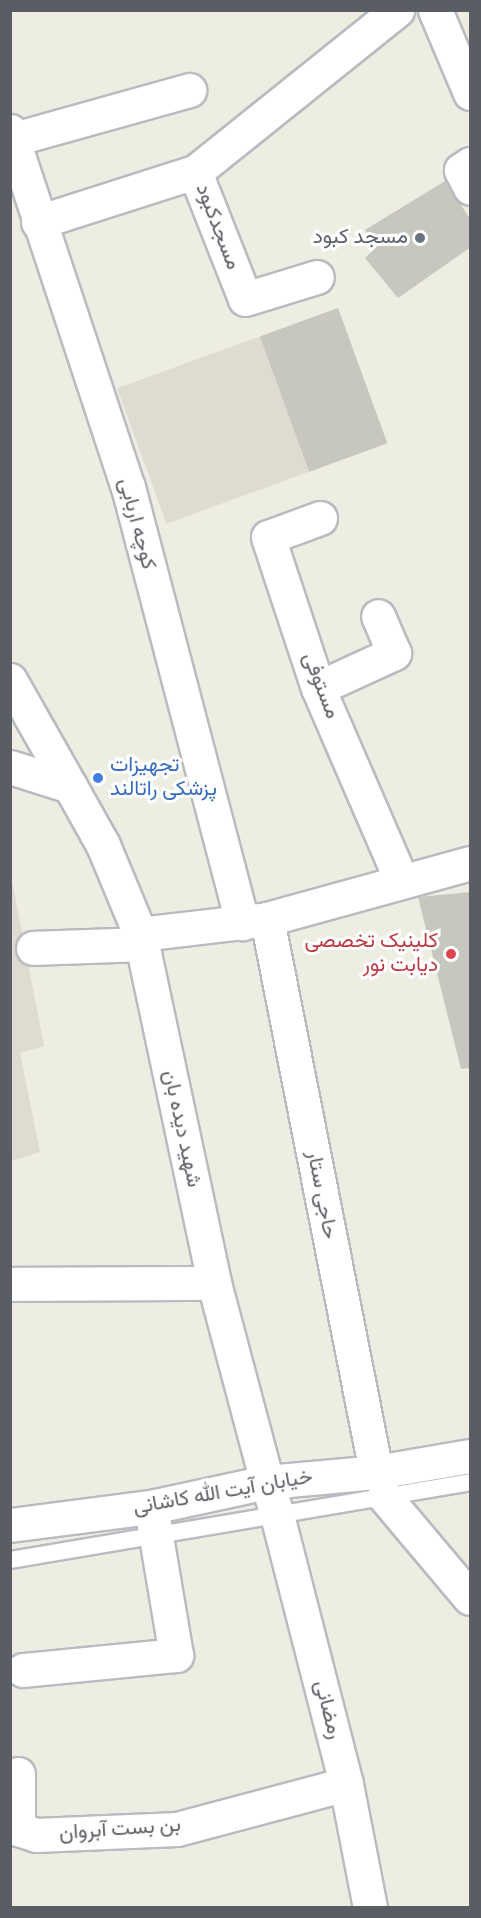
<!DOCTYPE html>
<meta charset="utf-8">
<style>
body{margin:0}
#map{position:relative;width:481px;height:1918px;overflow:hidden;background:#eeede2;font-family:Overpass,Vazirmatn,sans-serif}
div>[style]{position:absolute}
.education>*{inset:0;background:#dedcd0;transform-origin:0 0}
.building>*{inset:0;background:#c8c7bf;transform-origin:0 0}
.roads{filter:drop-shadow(2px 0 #babbc1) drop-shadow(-2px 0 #babbc1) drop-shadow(0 2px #babbc1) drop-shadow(0 -2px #babbc1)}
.lane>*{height:16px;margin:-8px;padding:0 8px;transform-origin:8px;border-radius:8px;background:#fff}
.street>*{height:33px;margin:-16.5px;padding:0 16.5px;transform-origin:16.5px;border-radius:16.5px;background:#fff}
.secondary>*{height:33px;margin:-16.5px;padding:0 16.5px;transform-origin:16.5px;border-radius:16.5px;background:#fff}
.dots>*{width:16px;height:16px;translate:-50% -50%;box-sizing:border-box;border:3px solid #fff;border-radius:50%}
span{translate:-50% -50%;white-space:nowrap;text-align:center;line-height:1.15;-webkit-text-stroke:6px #fff;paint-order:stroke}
.street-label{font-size:21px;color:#5a5d63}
.worship-label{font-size:21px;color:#5b616d}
.right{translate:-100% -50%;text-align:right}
.shop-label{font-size:21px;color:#366cbe}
.left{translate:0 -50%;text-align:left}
.health-label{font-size:21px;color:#be3a42}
.frame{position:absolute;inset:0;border:12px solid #5a5d63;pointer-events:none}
</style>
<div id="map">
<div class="education">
<i style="left:338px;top:308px;width:144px;height:235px;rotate:70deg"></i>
<i style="clip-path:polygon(10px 870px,44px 1046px,20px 1053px,40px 1152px,11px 1161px)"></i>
</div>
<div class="building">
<i style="clip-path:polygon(445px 181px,471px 220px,471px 247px,398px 298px,365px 258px,376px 247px,365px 230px)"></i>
<i style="left:338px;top:308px;width:144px;height:83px;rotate:70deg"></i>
<i style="clip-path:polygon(471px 892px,471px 1068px,461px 1069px,418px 897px)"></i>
</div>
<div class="roads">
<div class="lane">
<i style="left:10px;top:1560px;width:467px;rotate:-9.6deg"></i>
</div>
<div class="street">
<i style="left:435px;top:10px;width:90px;rotate:67.1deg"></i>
<i style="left:10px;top:131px;width:375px;rotate:71.7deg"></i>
<i style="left:128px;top:487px;width:451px;rotate:75.3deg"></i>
<i style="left:14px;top:139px;width:182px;rotate:-15.6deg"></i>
<i style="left:470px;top:164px;width:11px;rotate:146deg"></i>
<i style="left:461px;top:170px;width:20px;rotate:63deg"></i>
<i style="left:195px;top:172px;width:259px;rotate:-38.7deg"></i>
<i style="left:38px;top:222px;width:165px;rotate:-17.7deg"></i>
<i style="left:195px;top:172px;width:136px;rotate:68.5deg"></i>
<i style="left:245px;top:299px;width:75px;rotate:-17deg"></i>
<i style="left:320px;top:518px;width:55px;rotate:159.9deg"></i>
<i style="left:268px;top:537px;width:159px;rotate:71.7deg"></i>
<i style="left:318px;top:688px;width:211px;rotate:66.6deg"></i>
<i style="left:10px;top:680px;width:122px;rotate:60.5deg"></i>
<i style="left:318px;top:688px;width:84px;rotate:-24.7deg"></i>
<i style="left:394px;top:653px;width:40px;rotate:-113.4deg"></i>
<i style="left:10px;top:767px;width:63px;rotate:17.6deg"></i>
<i style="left:70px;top:786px;width:68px;rotate:60.8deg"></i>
<i style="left:103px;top:845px;width:96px;rotate:67.4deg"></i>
<i style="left:140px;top:934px;width:357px;rotate:78deg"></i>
<i style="left:214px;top:1283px;width:206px;rotate:75.1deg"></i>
<i style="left:267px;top:919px;width:564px;rotate:78.85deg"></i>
<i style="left:140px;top:934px;width:128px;rotate:-6.7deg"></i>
<i style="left:267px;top:919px;width:211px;rotate:-15.4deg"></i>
<i style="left:33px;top:948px;width:109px;rotate:-2.1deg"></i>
<i style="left:10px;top:1284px;width:204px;rotate:-0.3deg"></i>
<i style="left:384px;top:1496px;width:133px;rotate:49.9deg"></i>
<i style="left:277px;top:1515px;width:278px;rotate:75.6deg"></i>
<i style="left:346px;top:1784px;width:126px;rotate:79deg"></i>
<i style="left:23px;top:1670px;width:154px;rotate:-5.6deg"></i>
<i style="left:176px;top:1655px;width:150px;rotate:-99.6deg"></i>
<i style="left:18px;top:1774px;width:55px;rotate:90deg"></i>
<i style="left:18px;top:1829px;width:19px;rotate:18deg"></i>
<i style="left:36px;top:1835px;width:141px;rotate:-2.4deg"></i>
<i style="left:177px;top:1829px;width:175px;rotate:-14.9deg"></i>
</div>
<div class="secondary">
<i style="left:267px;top:1482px;width:34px;rotate:73deg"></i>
<i style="left:10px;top:1525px;width:142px;rotate:-7.3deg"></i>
<i style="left:151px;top:1507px;width:119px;rotate:-12.2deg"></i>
<i style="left:267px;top:1482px;width:109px;rotate:-5.2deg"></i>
<i style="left:376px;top:1472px;width:95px;rotate:-9.7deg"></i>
</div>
</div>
<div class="dots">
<i style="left:420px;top:238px;background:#6b7280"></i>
<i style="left:98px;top:778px;background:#3f7fe0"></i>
<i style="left:451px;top:954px;background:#e0444e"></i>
</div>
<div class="street-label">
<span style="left:217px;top:227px;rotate:69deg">مسجدکبود</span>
<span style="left:136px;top:524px;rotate:75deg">کوچه اربابی</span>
<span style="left:320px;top:686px;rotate:69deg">مستوفی</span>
<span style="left:181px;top:1129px;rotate:78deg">شهید دیده بان</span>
<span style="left:321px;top:1195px;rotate:79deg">حاجی ستار</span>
<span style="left:223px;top:1493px;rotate:-10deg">خیابان آیت الله کاشانی</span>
<span style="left:327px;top:1710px;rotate:76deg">رمضانی</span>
<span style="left:120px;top:1830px;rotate:-4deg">بن بست آبروان</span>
</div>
<div class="worship-label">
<span class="right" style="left:408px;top:238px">مسجد کبود</span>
</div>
<div class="shop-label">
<span class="left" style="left:110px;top:778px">تجهیزات<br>پزشکی راتالند</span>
</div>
<div class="health-label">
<span class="right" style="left:438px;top:954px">کلینیک تخصصی<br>دیابت نور</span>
</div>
<div class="frame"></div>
</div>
